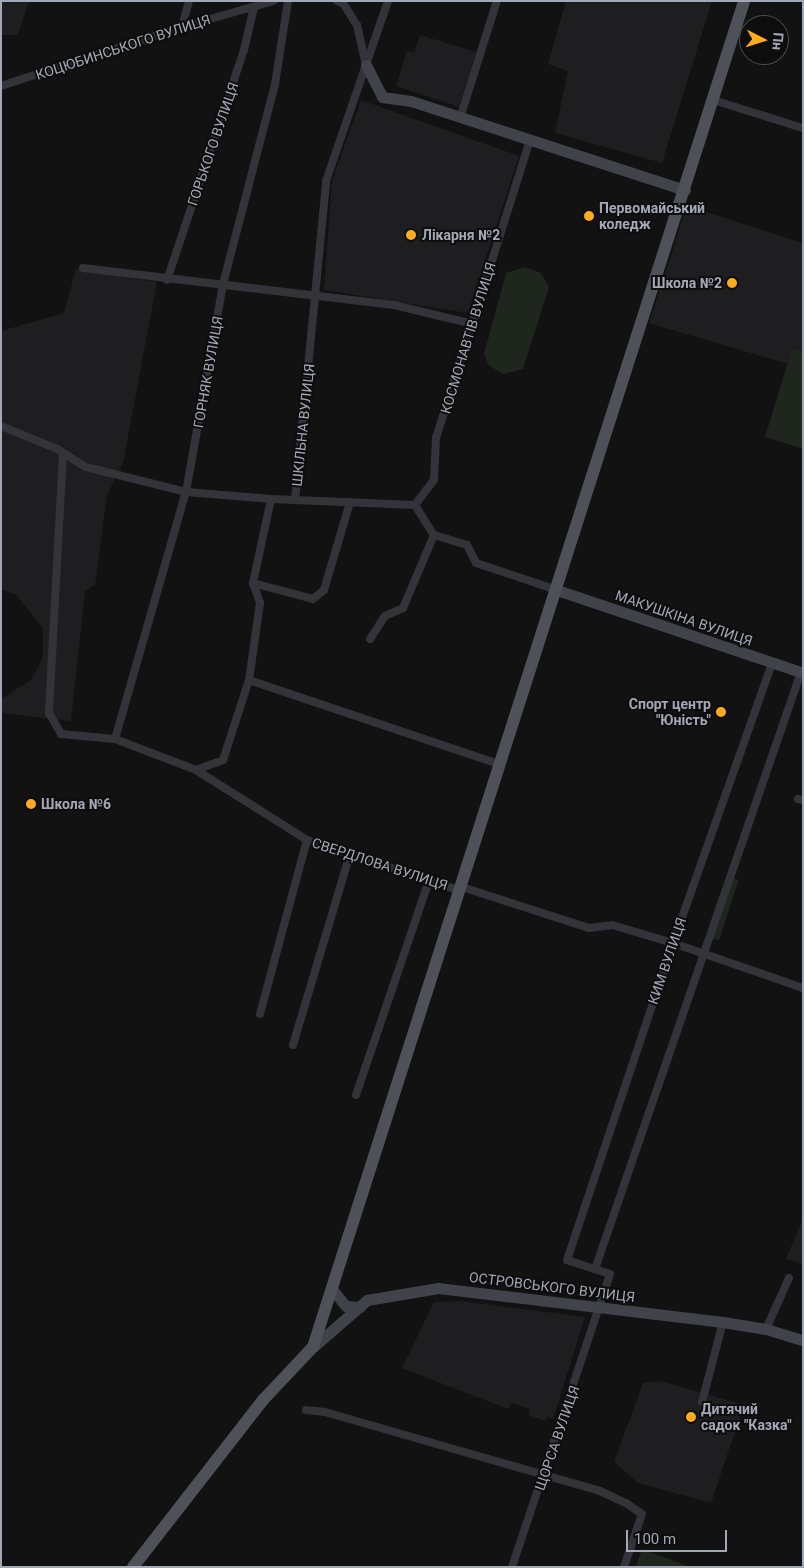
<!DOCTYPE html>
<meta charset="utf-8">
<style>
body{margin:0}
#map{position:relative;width:804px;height:1568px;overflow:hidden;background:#121213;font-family:Roboto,sans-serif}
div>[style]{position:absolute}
.built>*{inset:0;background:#1e1e20}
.green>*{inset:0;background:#1e261e;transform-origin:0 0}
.street>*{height:8px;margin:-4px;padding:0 4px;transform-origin:4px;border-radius:4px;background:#323439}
.secondary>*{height:11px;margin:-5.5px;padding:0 5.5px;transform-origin:5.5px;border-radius:5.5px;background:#404349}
.primary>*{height:12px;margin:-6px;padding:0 6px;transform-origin:6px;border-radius:6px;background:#4e5158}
.dots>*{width:14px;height:14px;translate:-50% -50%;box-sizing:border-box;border:2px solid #0d0d0e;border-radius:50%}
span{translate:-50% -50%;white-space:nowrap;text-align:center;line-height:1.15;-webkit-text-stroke:4px #0d0d0e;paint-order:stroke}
.street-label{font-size:14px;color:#a2a8b5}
.poi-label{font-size:14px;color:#a2a8b5;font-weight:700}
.left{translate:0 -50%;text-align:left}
.right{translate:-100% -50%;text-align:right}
.frame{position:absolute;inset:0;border:2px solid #a2a8b5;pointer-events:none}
.north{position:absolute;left:739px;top:15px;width:50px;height:50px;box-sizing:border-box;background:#0d0d0e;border:1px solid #494b51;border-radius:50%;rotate:95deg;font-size:14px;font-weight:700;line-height:20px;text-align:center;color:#a2a8b5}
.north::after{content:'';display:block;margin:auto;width:18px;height:22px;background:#ffab1e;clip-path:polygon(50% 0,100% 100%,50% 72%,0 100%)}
.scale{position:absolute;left:626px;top:1530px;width:101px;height:22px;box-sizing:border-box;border:2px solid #a2a8b5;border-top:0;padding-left:6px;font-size:15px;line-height:18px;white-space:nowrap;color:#a2a8b5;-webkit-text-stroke:4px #0d0d0e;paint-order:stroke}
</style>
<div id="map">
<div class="built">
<i style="clip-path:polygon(1px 1px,29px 1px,18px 35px,1px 35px)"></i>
<i style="clip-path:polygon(566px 1px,712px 1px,662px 163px,555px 133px,568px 71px,548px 64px)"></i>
<i style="clip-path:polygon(420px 35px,476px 52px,459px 107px,396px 86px,407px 51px,414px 53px)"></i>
<i style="clip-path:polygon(361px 100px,519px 156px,468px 313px,324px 290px,332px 180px)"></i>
<i style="clip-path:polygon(687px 206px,803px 243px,803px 351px,792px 349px,788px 364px,649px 323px)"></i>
<i style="clip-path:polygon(76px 269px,157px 282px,123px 463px,107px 495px,95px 585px,85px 591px,71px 721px,1px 713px,1px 699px,31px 680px,43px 658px,43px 628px,16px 595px,1px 589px,1px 331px,64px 313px)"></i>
<i style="clip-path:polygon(803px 1218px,803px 1264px,786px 1259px)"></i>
<i style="clip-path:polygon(459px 1301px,585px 1317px,553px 1419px,547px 1417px,545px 1421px,528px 1415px,530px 1409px,512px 1403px,508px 1409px,402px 1368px,434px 1302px)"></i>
<i style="clip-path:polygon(661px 1381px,744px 1405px,711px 1503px,638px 1483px,614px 1462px,643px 1383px)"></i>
</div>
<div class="green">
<i style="clip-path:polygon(525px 267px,541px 273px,549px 287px,523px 369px,504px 374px,489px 366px,484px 354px,506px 273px)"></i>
<i style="clip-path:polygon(792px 349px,803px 351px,803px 449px,765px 437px)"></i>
<i style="left:733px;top:878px;width:6px;height:64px;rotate:18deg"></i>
<i style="clip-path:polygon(642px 1549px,691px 1567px,636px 1567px)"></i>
</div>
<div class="street">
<i style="left:337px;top:1px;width:6px;rotate:18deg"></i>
<i style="left:343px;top:3px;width:26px;rotate:58deg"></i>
<i style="left:357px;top:25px;width:41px;rotate:77.3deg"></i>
<i style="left:182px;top:27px;width:27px;rotate:-75deg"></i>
<i style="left:1px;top:86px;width:190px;rotate:-18.1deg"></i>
<i style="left:182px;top:27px;width:95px;rotate:-15.9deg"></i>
<i style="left:713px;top:100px;width:94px;rotate:17.3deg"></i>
<i style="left:460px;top:118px;width:123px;rotate:-72.5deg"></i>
<i style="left:83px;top:268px;width:313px;rotate:6.8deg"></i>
<i style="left:394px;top:305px;width:81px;rotate:13.5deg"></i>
<i style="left:167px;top:280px;width:243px;rotate:-71.5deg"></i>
<i style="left:244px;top:50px;width:44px;rotate:-76.9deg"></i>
<i style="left:1px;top:426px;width:61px;rotate:22.3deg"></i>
<i style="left:57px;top:449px;width:34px;rotate:32deg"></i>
<i style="left:86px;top:467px;width:103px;rotate:14deg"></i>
<i style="left:186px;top:492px;width:85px;rotate:4.7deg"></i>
<i style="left:63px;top:453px;width:260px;rotate:93.1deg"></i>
<i style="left:49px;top:713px;width:24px;rotate:60deg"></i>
<i style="left:61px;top:734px;width:54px;rotate:5.3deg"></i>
<i style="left:115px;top:739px;width:87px;rotate:20.9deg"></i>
<i style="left:196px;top:770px;width:131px;rotate:32.2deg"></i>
<i style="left:307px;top:840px;width:162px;rotate:18.3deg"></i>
<i style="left:295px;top:500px;width:321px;rotate:-84.4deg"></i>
<i style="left:326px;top:181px;width:190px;rotate:-71deg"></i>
<i style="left:415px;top:505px;width:31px;rotate:-53deg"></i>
<i style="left:434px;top:480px;width:42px;rotate:-87.3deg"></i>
<i style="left:436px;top:438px;width:312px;rotate:-72.5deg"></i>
<i style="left:253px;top:583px;width:62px;rotate:14.9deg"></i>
<i style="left:313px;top:599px;width:14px;rotate:-39deg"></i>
<i style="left:324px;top:590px;width:92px;rotate:-73.5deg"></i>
<i style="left:370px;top:639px;width:27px;rotate:-57deg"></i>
<i style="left:385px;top:616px;width:20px;rotate:-24deg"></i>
<i style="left:403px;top:608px;width:79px;rotate:-67deg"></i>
<i style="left:249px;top:680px;width:266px;rotate:18.6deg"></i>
<i style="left:115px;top:739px;width:257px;rotate:-74deg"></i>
<i style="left:186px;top:492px;width:211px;rotate:-79.9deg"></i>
<i style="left:223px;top:284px;width:207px;rotate:-75.4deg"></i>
<i style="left:275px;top:84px;width:84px;rotate:-81.1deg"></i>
<i style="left:196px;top:770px;width:29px;rotate:-20deg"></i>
<i style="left:223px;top:760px;width:84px;rotate:-72deg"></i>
<i style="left:249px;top:680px;width:78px;rotate:-81.9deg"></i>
<i style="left:260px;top:603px;width:21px;rotate:-109deg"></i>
<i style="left:253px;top:583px;width:86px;rotate:-77.9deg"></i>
<i style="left:271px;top:499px;width:144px;rotate:2.4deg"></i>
<i style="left:415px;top:505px;width:36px;rotate:58deg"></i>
<i style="left:434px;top:535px;width:34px;rotate:17deg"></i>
<i style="left:467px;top:545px;width:20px;rotate:63deg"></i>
<i style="left:476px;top:563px;width:85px;rotate:18.4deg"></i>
<i style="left:798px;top:799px;width:5px;rotate:11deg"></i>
<i style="left:462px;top:887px;width:133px;rotate:17.9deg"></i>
<i style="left:589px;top:928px;width:23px;rotate:-7deg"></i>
<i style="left:612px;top:925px;width:64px;rotate:16.4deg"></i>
<i style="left:673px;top:943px;width:138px;rotate:19.1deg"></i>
<i style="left:260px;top:1014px;width:180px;rotate:-74.9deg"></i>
<i style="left:293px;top:1045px;width:199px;rotate:-73.4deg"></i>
<i style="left:356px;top:1095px;width:227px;rotate:-71.2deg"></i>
<i style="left:595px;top:1269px;width:632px;rotate:-70.96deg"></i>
<i style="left:766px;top:1329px;width:56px;rotate:-65.7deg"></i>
<i style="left:702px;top:1402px;width:83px;rotate:-75.3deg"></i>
<i style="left:306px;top:1410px;width:19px;rotate:6deg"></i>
<i style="left:325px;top:1412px;width:286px;rotate:16deg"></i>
<i style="left:600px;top:1491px;width:29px;rotate:25deg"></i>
<i style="left:626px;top:1503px;width:19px;rotate:35deg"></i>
<i style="left:642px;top:1514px;width:56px;rotate:108.8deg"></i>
<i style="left:512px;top:1567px;width:309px;rotate:-71.5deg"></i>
<i style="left:610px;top:1274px;width:45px;rotate:-162deg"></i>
<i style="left:567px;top:1260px;width:334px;rotate:-71.5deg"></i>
<i style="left:673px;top:943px;width:297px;rotate:-70.5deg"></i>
</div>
<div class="secondary">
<i style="left:366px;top:65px;width:36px;rotate:63deg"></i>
<i style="left:382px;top:97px;width:29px;rotate:8deg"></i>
<i style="left:411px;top:101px;width:288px;rotate:18deg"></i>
<i style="left:557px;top:590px;width:260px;rotate:18.6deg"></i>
<i style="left:332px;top:1289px;width:22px;rotate:51deg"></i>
<i style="left:346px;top:1306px;width:14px;rotate:4deg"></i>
<i style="left:313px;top:1347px;width:72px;rotate:-41deg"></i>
<i style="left:367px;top:1300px;width:72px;rotate:-9.6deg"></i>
<i style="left:438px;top:1288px;width:287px;rotate:6.8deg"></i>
<i style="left:723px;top:1322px;width:44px;rotate:9.2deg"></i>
<i style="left:766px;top:1329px;width:39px;rotate:17deg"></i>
</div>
<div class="primary">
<i style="left:133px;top:1567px;width:212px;rotate:-52.1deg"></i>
<i style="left:263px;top:1400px;width:73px;rotate:-46.7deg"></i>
<i style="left:313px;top:1347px;width:1413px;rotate:-72.24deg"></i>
</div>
<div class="dots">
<i style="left:589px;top:216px;background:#ffab1e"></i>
<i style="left:411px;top:235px;background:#ffab1e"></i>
<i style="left:732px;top:283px;background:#ffab1e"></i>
<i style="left:721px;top:712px;background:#ffab1e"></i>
<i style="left:31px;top:804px;background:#ffab1e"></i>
<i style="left:691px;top:1417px;background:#ffab1e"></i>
</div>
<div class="street-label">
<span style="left:123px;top:47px;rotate:-18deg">КОЦЮБИНСЬКОГО ВУЛИЦЯ</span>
<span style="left:213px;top:144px;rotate:-71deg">ГОРЬКОГО ВУЛИЦЯ</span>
<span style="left:468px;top:338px;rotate:-73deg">КОСМОНАВТІВ ВУЛИЦЯ</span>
<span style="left:208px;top:372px;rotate:-80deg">ГОРНЯК ВУЛИЦЯ</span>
<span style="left:303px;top:425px;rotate:-84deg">ШКІЛЬНА ВУЛИЦЯ</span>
<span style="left:684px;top:618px;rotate:19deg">МАКУШКІНА ВУЛИЦЯ</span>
<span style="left:380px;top:864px;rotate:18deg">СВЕРДЛОВА ВУЛИЦЯ</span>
<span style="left:667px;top:961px;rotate:-71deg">КИМ ВУЛИЦЯ</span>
<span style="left:552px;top:1287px;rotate:7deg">ОСТРОВСЬКОГО ВУЛИЦЯ</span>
<span style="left:557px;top:1438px;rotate:-71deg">ЩОРСА ВУЛИЦЯ</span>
</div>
<div class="poi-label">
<span class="left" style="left:599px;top:216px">Первомайський<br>коледж</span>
<span class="left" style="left:422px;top:235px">Лікарня №2</span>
<span class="right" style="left:722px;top:283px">Школа №2</span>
<span class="right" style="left:711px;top:712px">Спорт центр<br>"Юність"</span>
<span class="left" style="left:41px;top:804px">Школа №6</span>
<span class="left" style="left:701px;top:1417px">Дитячий<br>садок "Казка"</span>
</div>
<div class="frame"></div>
<div class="north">Пн</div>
<div class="scale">100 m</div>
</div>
